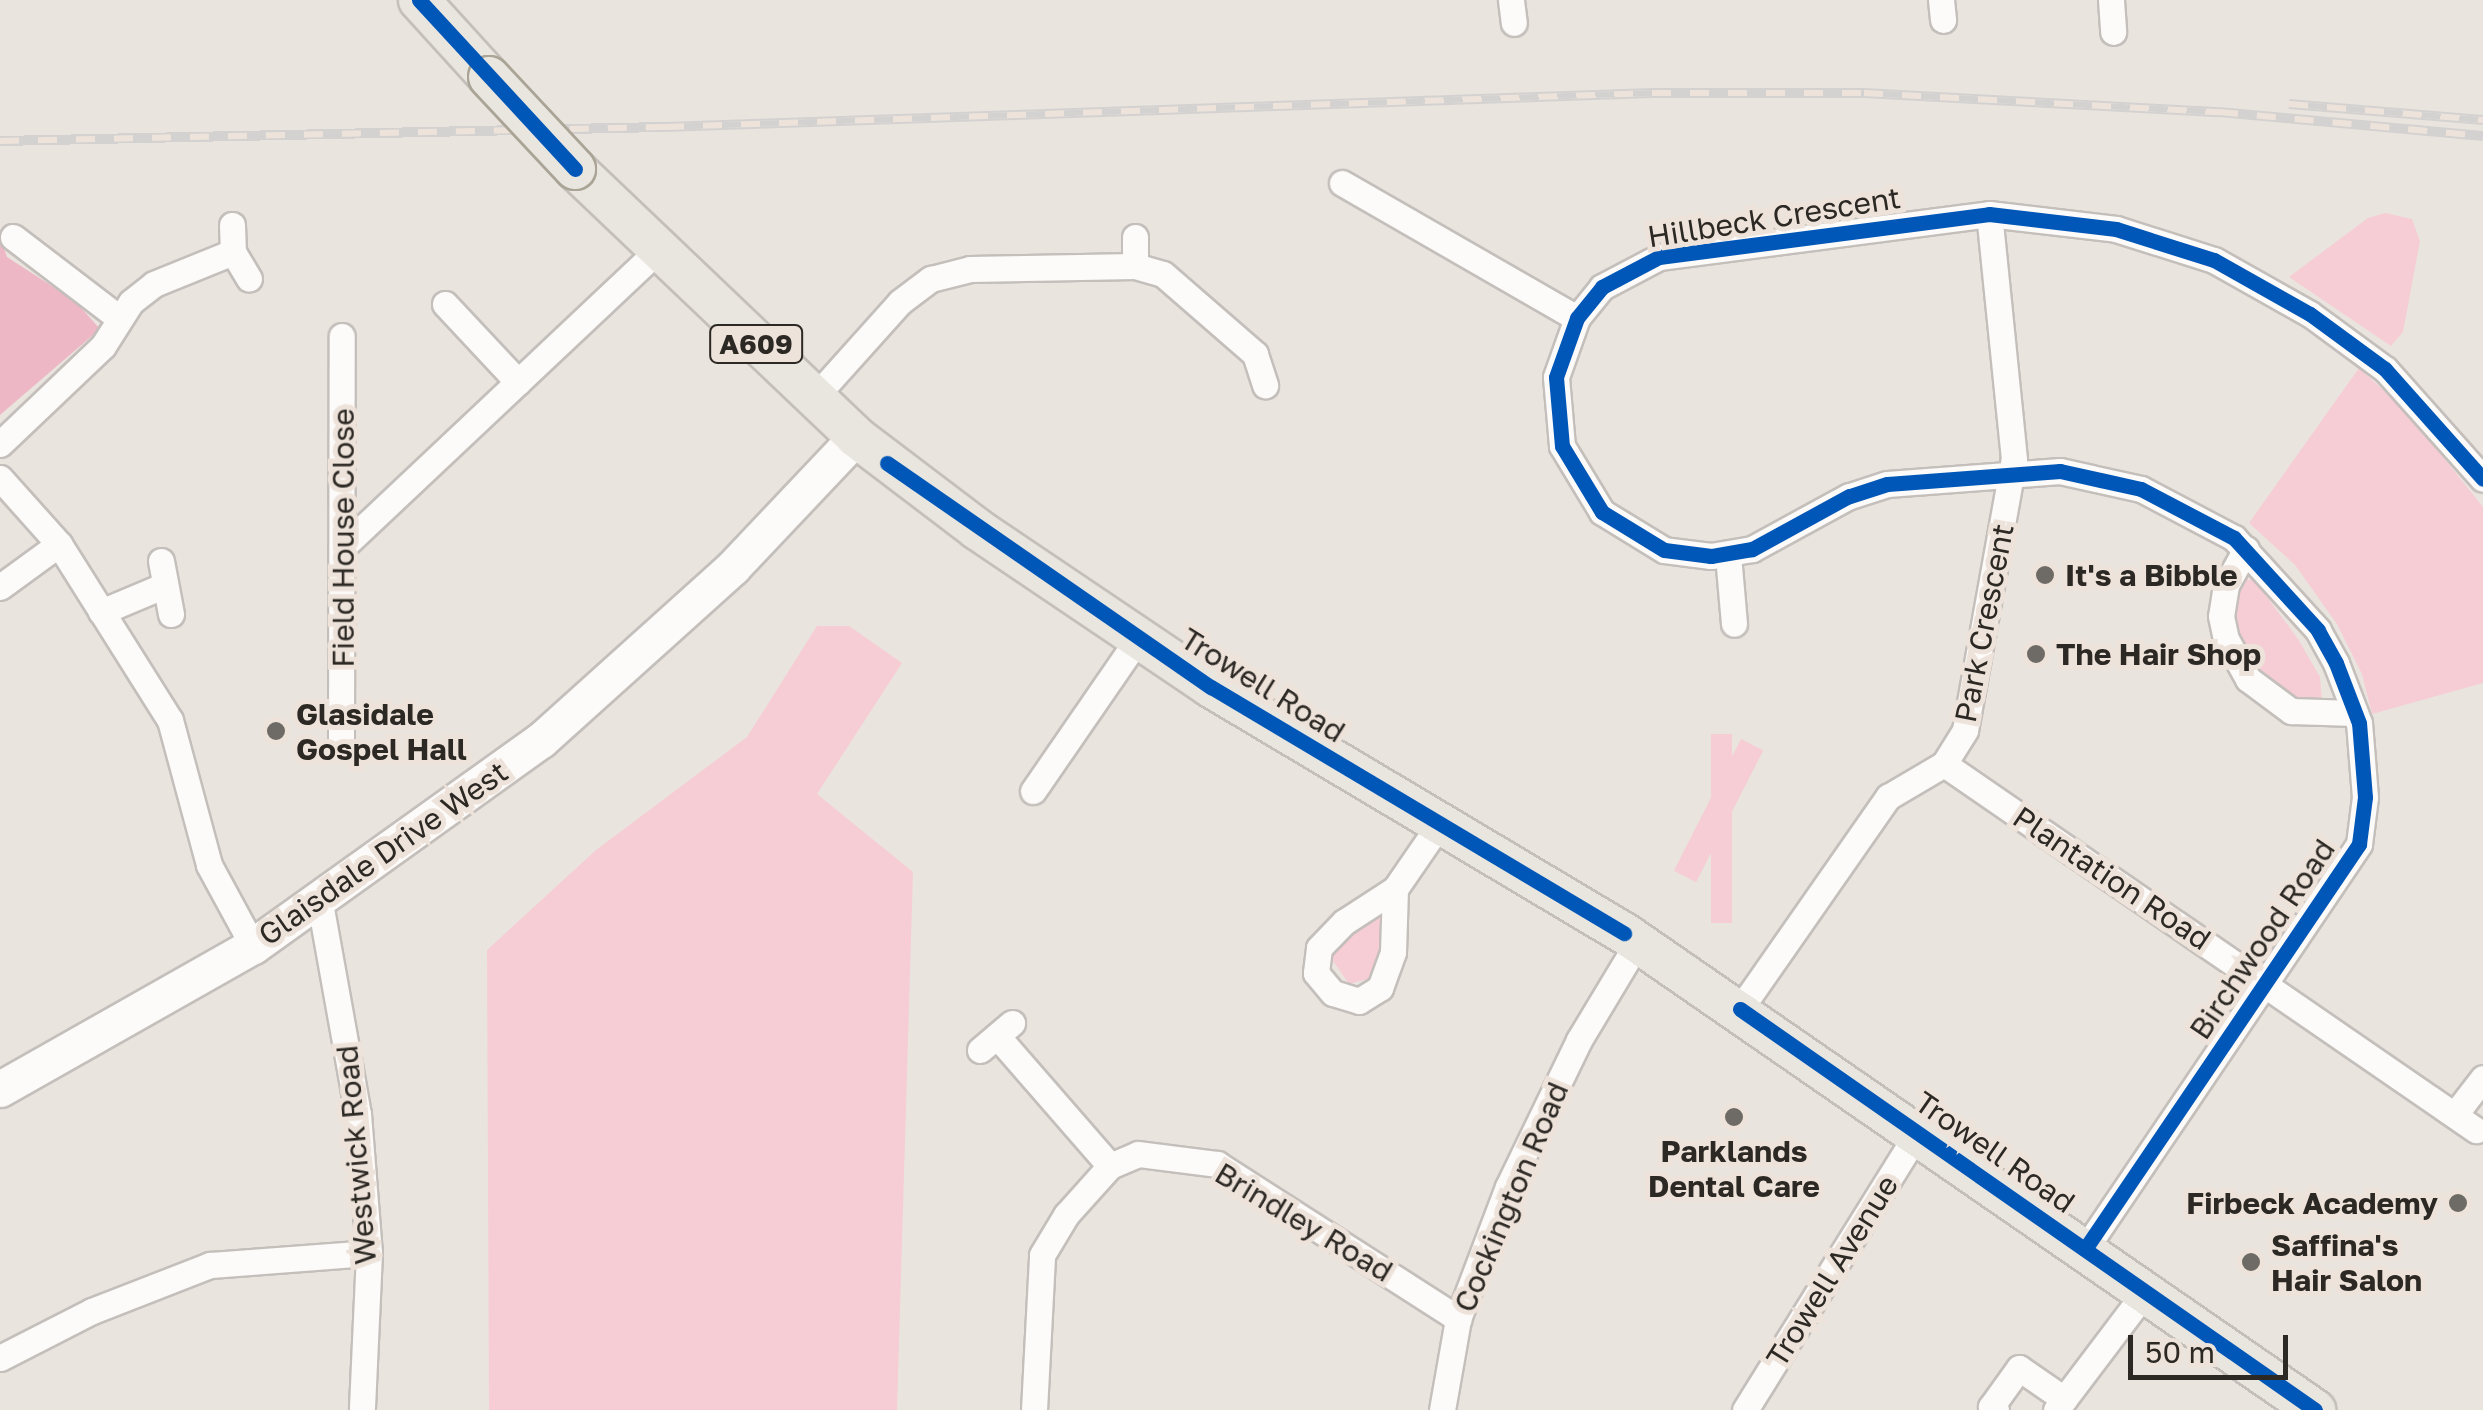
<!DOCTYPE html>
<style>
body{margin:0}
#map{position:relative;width:2483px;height:1410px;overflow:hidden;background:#eae4de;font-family:"Golos Text",sans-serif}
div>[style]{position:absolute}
.green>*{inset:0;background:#f6cdd5;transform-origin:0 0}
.forest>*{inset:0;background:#eeb7c5}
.roads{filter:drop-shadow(2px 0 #c4bfbb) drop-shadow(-2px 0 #c4bfbb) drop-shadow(0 2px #c4bfbb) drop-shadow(0 -2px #c4bfbb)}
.street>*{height:25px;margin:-12.5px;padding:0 12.5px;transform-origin:12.5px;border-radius:12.5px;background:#fcfbfa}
.secondary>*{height:35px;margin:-17.5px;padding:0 17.5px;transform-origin:17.5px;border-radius:17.5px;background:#fcfbfa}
.primary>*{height:40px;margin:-20px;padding:0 20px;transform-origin:20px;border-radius:20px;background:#e9e6df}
.rail>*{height:10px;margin-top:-5px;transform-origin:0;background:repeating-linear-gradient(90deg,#eee3da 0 19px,#d4d2d1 0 38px);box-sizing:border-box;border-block:2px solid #d4d2d1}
.bridges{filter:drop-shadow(2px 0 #aaa496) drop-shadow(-2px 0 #aaa496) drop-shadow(0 2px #aaa496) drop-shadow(0 -2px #aaa496)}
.primary-bridge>*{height:40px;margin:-20px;padding:0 20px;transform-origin:20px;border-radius:20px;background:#e9e6df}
.cycleway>*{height:15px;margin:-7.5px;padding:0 7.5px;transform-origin:7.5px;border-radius:7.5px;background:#0057b8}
.dots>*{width:28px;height:28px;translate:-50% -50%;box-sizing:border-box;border:5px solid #eee3da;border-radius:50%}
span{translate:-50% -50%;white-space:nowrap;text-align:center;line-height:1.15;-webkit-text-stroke:10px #eee3da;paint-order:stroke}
.shield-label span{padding:2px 8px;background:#eee3da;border:2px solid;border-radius:8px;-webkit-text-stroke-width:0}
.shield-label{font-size:28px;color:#2c2824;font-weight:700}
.street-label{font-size:30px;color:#2c2824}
.poi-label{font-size:30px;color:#2c2824;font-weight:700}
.left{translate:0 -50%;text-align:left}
.right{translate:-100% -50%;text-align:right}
.scale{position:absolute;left:2128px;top:1335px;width:160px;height:45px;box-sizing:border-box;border:5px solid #2c2824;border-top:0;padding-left:12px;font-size:30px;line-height:35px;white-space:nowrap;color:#2c2824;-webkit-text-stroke:8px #eee3da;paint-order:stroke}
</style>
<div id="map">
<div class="green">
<i style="clip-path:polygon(2385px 213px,2412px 219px,2420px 241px,2403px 332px,2391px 346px,2289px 277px,2368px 218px)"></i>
<i style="clip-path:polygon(2359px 368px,2406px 411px,2483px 507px,2483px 683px,2372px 714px,2362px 674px,2337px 624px,2295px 565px,2249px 523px)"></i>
<i style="clip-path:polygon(2243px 578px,2255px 581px,2298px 639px,2320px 677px,2322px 702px,2304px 707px,2267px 685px,2233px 626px,2234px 586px)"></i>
<i style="clip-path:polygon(817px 626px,849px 626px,902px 663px,817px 794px,913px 872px,897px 1410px,489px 1410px,487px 950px,596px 850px,747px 737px)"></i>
<i style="left:1711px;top:734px;width:21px;height:189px"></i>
<i style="left:1741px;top:739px;width:25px;height:148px;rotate:27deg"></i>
<i style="clip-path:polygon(1379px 908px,1389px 914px,1375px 977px,1349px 984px,1331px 958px,1338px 942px)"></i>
</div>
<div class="forest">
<i style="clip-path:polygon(0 237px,7px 257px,75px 301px,100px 329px,0 415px)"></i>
</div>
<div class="roads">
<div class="street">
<i style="left:1511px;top:0;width:23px;rotate:83deg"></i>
<i style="left:1941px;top:0;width:20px;rotate:84deg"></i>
<i style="left:2111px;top:0;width:32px;rotate:86deg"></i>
<i style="left:1342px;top:183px;width:271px;rotate:29.9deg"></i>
<i style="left:232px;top:225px;width:27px;rotate:88deg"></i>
<i style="left:233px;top:252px;width:31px;rotate:59deg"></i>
<i style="left:13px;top:237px;width:133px;rotate:37.4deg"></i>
<i style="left:1135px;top:266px;width:29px;rotate:-90deg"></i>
<i style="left:445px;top:304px;width:107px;rotate:46.9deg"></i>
<i style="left:813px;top:399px;width:130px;rotate:-48.1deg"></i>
<i style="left:900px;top:302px;width:39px;rotate:-37deg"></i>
<i style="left:931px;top:279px;width:40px;rotate:-14.4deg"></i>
<i style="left:970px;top:269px;width:165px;rotate:-1deg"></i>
<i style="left:1135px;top:266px;width:29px;rotate:16deg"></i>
<i style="left:1163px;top:274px;width:122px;rotate:41deg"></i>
<i style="left:1255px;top:354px;width:33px;rotate:72deg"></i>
<i style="left:0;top:444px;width:142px;rotate:-43.6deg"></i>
<i style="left:103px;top:346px;width:52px;rotate:-57.5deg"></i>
<i style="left:131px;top:302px;width:29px;rotate:-38deg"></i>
<i style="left:154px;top:284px;width:85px;rotate:-22.1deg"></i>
<i style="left:0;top:478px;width:89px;rotate:48.2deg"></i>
<i style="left:59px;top:544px;width:208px;rotate:57.8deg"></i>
<i style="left:170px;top:720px;width:150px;rotate:74.9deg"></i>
<i style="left:209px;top:865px;width:92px;rotate:61.5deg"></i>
<i style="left:346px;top:544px;width:429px;rotate:-43.3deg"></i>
<i style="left:2246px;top:549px;width:41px;rotate:119.1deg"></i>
<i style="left:2226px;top:585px;width:31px;rotate:99deg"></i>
<i style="left:2221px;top:616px;width:24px;rotate:78deg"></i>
<i style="left:2226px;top:639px;width:46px;rotate:61.2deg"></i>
<i style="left:2248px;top:679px;width:54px;rotate:36.7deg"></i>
<i style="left:2291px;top:711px;width:64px;rotate:1.8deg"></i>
<i style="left:1728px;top:555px;width:69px;rotate:85deg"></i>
<i style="left:161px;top:561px;width:54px;rotate:79.3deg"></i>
<i style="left:0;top:587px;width:73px;rotate:-36.1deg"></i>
<i style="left:101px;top:612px;width:69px;rotate:-22.9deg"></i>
<i style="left:341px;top:740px;width:404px;rotate:-89.9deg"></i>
<i style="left:1944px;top:764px;width:646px;rotate:34.53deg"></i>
<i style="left:1033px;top:791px;width:185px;rotate:-55.4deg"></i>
<i style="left:1395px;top:889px;width:61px;rotate:147.1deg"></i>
<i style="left:1344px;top:922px;width:36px;rotate:134deg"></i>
<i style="left:1319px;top:948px;width:25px;rotate:97deg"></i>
<i style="left:1316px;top:973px;width:26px;rotate:50deg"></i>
<i style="left:1333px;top:993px;width:27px;rotate:17deg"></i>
<i style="left:1359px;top:1001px;width:25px;rotate:-32deg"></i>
<i style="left:1380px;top:988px;width:38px;rotate:-70deg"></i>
<i style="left:1393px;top:952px;width:63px;rotate:-88.2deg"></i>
<i style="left:1395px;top:889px;width:78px;rotate:-55.5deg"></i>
<i style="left:320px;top:903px;width:214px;rotate:79.8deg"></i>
<i style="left:358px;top:1114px;width:139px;rotate:85.5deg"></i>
<i style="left:369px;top:1253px;width:157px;rotate:92.6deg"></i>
<i style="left:1740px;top:1009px;width:259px;rotate:-55.1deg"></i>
<i style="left:1888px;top:797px;width:65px;rotate:-30.5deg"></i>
<i style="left:1944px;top:764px;width:40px;rotate:-58deg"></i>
<i style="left:1965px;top:730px;width:275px;rotate:-79.8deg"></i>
<i style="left:2014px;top:459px;width:246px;rotate:-95.8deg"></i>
<i style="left:997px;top:1036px;width:172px;rotate:49deg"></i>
<i style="left:980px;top:1050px;width:42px;rotate:-40.2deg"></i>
<i style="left:2456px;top:1113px;width:44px;rotate:-52.4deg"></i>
<i style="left:2085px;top:1249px;width:489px;rotate:-55.9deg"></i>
<i style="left:2359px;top:844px;width:47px;rotate:-82.7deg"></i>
<i style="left:2365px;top:797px;width:74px;rotate:-94.6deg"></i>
<i style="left:2359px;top:723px;width:64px;rotate:-111deg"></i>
<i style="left:2336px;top:663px;width:38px;rotate:-119deg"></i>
<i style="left:2318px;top:630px;width:125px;rotate:-132.4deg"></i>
<i style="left:2234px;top:538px;width:105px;rotate:-152.2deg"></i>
<i style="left:2141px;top:489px;width:83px;rotate:-167.5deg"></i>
<i style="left:2060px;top:471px;width:173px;rotate:175.7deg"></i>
<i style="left:1887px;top:484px;width:40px;rotate:162deg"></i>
<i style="left:1849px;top:496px;width:111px;rotate:151.3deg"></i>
<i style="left:1752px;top:549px;width:42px;rotate:170.3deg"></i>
<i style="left:1711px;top:556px;width:47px;rotate:-172.7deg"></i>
<i style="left:1664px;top:550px;width:73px;rotate:-148.5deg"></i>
<i style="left:1602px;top:512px;width:77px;rotate:-121.2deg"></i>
<i style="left:1562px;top:446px;width:69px;rotate:-95deg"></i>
<i style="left:1556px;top:377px;width:63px;rotate:-70.4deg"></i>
<i style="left:1577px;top:318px;width:40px;rotate:-51deg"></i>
<i style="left:1602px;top:287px;width:64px;rotate:-27.8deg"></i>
<i style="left:1659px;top:257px;width:333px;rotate:-7.4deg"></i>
<i style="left:1989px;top:214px;width:128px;rotate:6.7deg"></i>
<i style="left:2116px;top:229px;width:103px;rotate:17.6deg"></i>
<i style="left:2214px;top:260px;width:110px;rotate:29.4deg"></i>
<i style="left:2310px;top:314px;width:93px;rotate:36.3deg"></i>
<i style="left:2385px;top:369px;width:147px;rotate:48.3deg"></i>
<i style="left:0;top:1358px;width:103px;rotate:-27.1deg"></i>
<i style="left:92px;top:1311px;width:127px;rotate:-21.3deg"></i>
<i style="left:210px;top:1265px;width:159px;rotate:-4.3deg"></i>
<i style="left:1034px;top:1410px;width:155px;rotate:-87deg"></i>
<i style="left:1042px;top:1255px;width:47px;rotate:-59deg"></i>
<i style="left:1066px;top:1215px;width:66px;rotate:-48.1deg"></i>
<i style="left:1110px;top:1166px;width:30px;rotate:-23deg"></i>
<i style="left:1138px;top:1154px;width:80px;rotate:7.2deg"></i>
<i style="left:1217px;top:1164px;width:287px;rotate:32.7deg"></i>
<i style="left:1442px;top:1410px;width:92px;rotate:-80deg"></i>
<i style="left:1458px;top:1319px;width:141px;rotate:-69.3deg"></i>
<i style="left:1508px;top:1187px;width:163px;rotate:-64.2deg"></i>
<i style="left:1579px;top:1040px;width:114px;rotate:-59deg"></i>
<i style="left:1745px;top:1410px;width:329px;rotate:-58.1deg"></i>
<i style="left:1996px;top:1410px;width:6px;rotate:-149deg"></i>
<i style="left:1991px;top:1407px;width:48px;rotate:-54.3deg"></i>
<i style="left:2019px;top:1368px;width:55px;rotate:34.6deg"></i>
<i style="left:2056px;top:1410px;width:149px;rotate:-52.9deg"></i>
</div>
<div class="secondary">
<i style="left:0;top:1089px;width:291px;rotate:-29.5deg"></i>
<i style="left:253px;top:946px;width:354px;rotate:-35.6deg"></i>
<i style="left:541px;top:740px;width:258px;rotate:-42deg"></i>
<i style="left:733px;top:567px;width:179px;rotate:-46.6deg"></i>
</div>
<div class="primary">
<i style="left:419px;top:0;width:104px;rotate:47.7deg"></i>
<i style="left:575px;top:169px;width:388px;rotate:43.6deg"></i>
<i style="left:856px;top:437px;width:152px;rotate:37.2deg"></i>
<i style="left:977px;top:529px;width:282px;rotate:34deg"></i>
<i style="left:1211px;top:687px;width:481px;rotate:30.8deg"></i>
<i style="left:1624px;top:933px;width:840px;rotate:34.62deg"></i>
</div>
</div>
<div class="rail">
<i style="left:2289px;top:104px;width:195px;rotate:4.7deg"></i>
<i style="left:0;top:141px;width:665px;rotate:-1.21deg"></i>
<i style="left:665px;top:127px;width:988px;rotate:-1.97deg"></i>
<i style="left:1652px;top:93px;width:212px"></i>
<i style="left:1864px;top:93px;width:356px;rotate:3.1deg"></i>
<i style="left:2219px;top:112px;width:265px;rotate:5.2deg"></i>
</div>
<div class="bridges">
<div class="primary-bridge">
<i style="left:489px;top:77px;width:126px;rotate:46.9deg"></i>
</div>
</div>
<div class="cycleway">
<i style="left:419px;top:0;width:230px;rotate:47.3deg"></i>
<i style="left:887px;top:463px;width:394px;rotate:34.7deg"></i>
<i style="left:1211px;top:687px;width:481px;rotate:30.8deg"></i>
<i style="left:1740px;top:1009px;width:701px;rotate:34.89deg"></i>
<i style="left:2085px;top:1249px;width:489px;rotate:-55.9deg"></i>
<i style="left:2359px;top:844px;width:47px;rotate:-82.7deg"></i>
<i style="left:2365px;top:797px;width:74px;rotate:-94.6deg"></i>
<i style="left:2359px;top:723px;width:64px;rotate:-111deg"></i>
<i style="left:2336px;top:663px;width:38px;rotate:-119deg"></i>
<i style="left:2318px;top:630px;width:125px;rotate:-132.4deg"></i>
<i style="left:2234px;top:538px;width:105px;rotate:-152.2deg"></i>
<i style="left:2141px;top:489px;width:83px;rotate:-167.5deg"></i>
<i style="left:2060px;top:471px;width:173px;rotate:175.7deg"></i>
<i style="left:1887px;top:484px;width:40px;rotate:162deg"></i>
<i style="left:1849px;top:496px;width:111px;rotate:151.3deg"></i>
<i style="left:1752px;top:549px;width:42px;rotate:170.3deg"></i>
<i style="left:1711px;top:556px;width:47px;rotate:-172.7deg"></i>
<i style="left:1664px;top:550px;width:73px;rotate:-148.5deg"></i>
<i style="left:1602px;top:512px;width:77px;rotate:-121.2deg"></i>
<i style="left:1562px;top:446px;width:69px;rotate:-95deg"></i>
<i style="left:1556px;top:377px;width:63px;rotate:-70.4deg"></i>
<i style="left:1577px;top:318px;width:40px;rotate:-51deg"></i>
<i style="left:1602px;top:287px;width:64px;rotate:-27.8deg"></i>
<i style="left:1659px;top:257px;width:333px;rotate:-7.4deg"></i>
<i style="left:1989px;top:214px;width:128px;rotate:6.7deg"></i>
<i style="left:2116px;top:229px;width:103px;rotate:17.6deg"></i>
<i style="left:2214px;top:260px;width:110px;rotate:29.4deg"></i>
<i style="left:2310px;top:314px;width:93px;rotate:36.3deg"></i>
<i style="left:2385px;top:369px;width:147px;rotate:48.3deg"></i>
</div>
<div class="dots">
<i style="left:2045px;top:575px;background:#6e6a65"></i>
<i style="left:2036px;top:654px;background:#6e6a65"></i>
<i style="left:276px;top:731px;background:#6e6a65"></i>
<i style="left:1734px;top:1117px;background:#6e6a65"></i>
<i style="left:2458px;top:1203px;background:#6e6a65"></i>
<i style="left:2251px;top:1262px;background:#6e6a65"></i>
</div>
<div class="shield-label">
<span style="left:756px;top:344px">A609</span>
</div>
<div class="street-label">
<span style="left:1774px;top:217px;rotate:-9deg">Hillbeck Crescent</span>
<span style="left:343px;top:538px;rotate:-90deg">Field House Close</span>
<span style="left:1984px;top:623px;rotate:-79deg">Park Crescent</span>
<span style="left:1263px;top:685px;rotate:32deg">Trowell Road</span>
<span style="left:383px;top:853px;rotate:-35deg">Glaisdale Drive West</span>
<span style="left:2112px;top:878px;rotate:34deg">Plantation Road</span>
<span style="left:2262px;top:939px;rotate:-56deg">Birchwood Road</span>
<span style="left:1995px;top:1152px;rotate:35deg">Trowell Road</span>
<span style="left:356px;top:1155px;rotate:-95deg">Westwick Road</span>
<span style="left:1511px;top:1197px;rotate:-67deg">Cockington Road</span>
<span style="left:1304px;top:1222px;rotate:31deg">Brindley Road</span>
<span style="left:1832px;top:1271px;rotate:-58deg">Trowell Avenue</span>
</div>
<div class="poi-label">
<span class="left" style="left:2065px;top:575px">It's a Bibble</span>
<span class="left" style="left:2056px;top:654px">The Hair Shop</span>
<span class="left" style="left:296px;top:731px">Glasidale<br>Gospel Hall</span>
<span style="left:1734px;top:1168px">Parklands<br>Dental Care</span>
<span class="right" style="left:2438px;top:1203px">Firbeck Academy</span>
<span class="left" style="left:2271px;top:1262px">Saffina's<br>Hair Salon</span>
</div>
<div class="scale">50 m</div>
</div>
